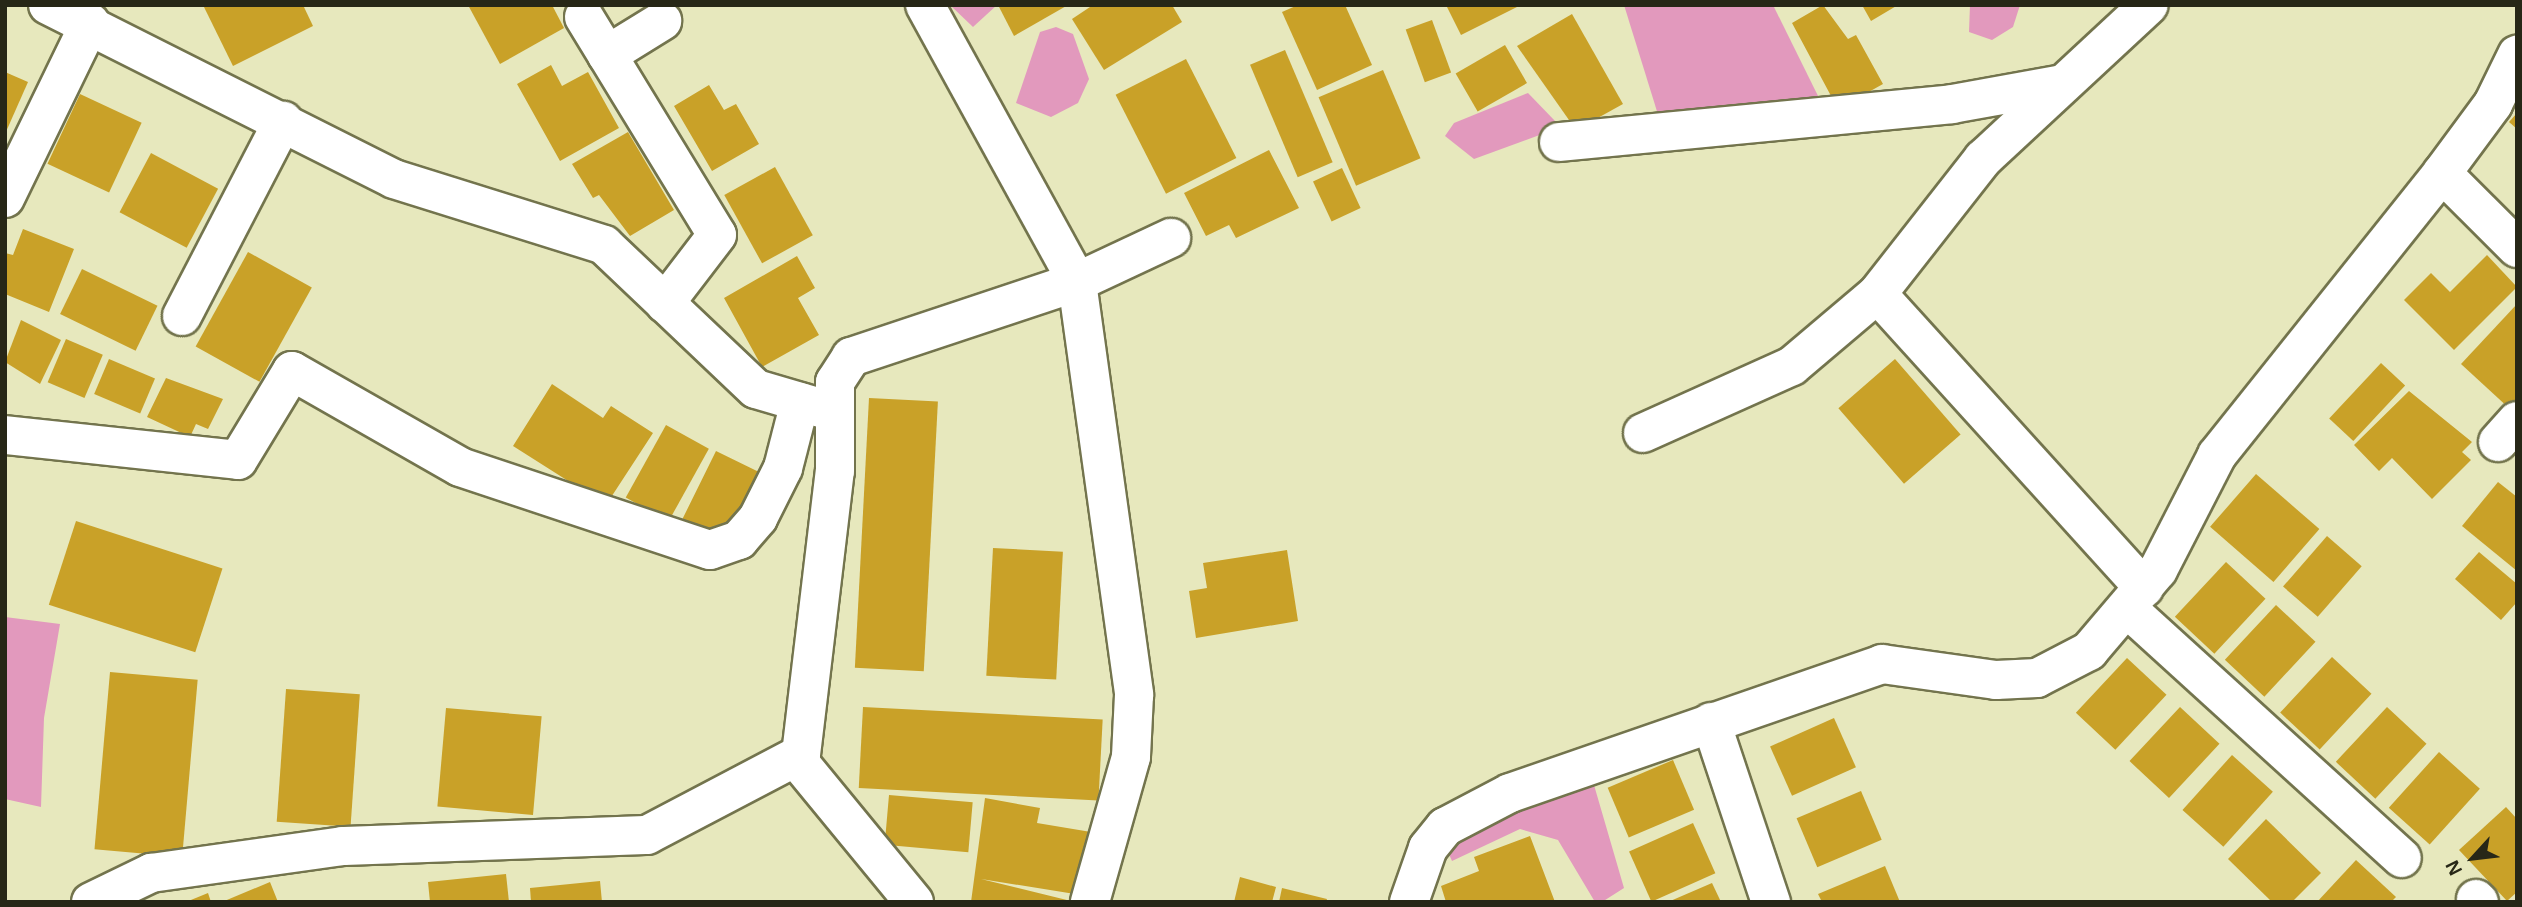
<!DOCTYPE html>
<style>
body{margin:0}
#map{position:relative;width:2522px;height:907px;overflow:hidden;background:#e7e8bd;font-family:Arial,sans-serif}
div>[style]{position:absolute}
.green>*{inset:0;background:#e299bd}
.building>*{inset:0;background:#c9a128;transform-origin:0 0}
.roads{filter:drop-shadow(2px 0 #73744d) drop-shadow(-2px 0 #73744d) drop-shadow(0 2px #73744d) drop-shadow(0 -2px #73744d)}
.minor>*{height:38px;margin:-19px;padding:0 19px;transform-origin:19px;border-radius:19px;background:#fff}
span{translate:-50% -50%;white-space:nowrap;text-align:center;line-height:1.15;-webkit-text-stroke:7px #e7e8bd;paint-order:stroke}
.frame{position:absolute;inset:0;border:7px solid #272717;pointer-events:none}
.north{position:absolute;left:2438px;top:823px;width:70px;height:70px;-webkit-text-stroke:5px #e7e8bd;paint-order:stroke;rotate:243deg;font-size:19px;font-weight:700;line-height:28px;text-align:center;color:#272717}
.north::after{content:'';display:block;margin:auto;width:24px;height:32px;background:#272717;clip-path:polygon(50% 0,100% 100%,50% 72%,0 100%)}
</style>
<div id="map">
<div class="green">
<i style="clip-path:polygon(950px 5px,997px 5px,973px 27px)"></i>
<i style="clip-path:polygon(1624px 5px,1773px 5px,1820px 100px,1660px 121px)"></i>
<i style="clip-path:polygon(1970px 5px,2020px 5px,2013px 27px,1992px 40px,1969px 32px)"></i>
<i style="clip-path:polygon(1056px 27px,1073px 34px,1089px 79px,1078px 103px,1051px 117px,1016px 103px,1040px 32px)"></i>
<i style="clip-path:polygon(1528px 93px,1556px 122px,1545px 133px,1474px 159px,1445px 136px,1454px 123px)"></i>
<i style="clip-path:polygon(5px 617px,60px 624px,44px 718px,41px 807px,5px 799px)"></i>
<i style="clip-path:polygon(1594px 785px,1624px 888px,1602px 902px,1595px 902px,1558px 840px,1520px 829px,1452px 861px,1448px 852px,1484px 823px)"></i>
</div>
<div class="building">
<i style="clip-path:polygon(203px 5px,303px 5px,313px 26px,233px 66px)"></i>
<i style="clip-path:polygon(468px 5px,552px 5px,564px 28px,500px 64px)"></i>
<i style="clip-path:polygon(998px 5px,1068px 5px,1014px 36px)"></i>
<i style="clip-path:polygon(1093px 5px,1172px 5px,1182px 22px,1104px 70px,1072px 19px)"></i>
<i style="clip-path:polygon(1298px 5px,1345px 5px,1372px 65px,1317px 90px,1282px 12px)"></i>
<i style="clip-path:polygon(1446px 5px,1521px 5px,1461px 35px)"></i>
<i style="clip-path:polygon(1823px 5px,1848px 39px,1856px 35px,1883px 84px,1838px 109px,1792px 23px)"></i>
<i style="clip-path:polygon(1862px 5px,1898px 5px,1871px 21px)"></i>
<i style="clip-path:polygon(1572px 14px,1623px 104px,1576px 130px,1517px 46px)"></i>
<i style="left:1432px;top:20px;width:56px;height:28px;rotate:70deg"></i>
<i style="left:1505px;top:45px;width:44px;height:57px;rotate:60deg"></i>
<i style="left:1285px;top:50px;width:122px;height:38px;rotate:67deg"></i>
<i style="left:1186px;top:59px;width:111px;height:79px;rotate:63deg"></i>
<i style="clip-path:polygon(551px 65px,562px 86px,588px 72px,619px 128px,560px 161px,517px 84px)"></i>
<i style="left:1383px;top:70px;width:96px;height:70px;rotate:67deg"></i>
<i style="clip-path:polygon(5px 72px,28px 82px,5px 134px)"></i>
<i style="clip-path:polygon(709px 85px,724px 110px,736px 104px,759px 144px,712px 171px,674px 106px)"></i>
<i style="left:80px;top:94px;width:68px;height:77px;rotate:25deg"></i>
<i style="clip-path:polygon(2517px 113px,2517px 129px,2509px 122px)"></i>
<i style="clip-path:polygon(628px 132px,674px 210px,630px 236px,599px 195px,593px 198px,572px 164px)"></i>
<i style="clip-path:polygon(1269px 150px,1299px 208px,1236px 238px,1229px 225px,1206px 236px,1184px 193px)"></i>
<i style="left:151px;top:153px;width:76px;height:67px;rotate:28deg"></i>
<i style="left:775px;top:167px;width:78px;height:58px;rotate:61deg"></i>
<i style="left:1342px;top:168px;width:44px;height:32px;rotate:65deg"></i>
<i style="clip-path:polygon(23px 229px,74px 249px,49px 312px,5px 294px,5px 253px,13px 255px)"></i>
<i style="left:248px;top:252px;width:73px;height:108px;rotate:29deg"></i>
<i style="clip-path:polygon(2487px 255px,2517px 287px,2454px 350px,2404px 300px,2431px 273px,2450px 292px)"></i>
<i style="clip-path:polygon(797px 256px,815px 288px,798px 298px,819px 335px,762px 367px,724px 298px)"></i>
<i style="left:82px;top:269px;width:84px;height:50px;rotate:26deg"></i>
<i style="clip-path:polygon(2517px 304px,2517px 403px,2511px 410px,2461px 364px)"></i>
<i style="clip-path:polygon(21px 320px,61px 340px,40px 384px,5px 362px)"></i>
<i style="left:66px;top:339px;width:40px;height:47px;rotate:23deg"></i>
<i style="left:109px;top:359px;width:50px;height:38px;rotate:23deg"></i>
<i style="left:1895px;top:359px;width:100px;height:75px;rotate:49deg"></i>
<i style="left:2381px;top:363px;width:33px;height:76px;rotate:43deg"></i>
<i style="clip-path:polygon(166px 378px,223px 399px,208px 429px,196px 424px,190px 437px,147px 417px)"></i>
<i style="clip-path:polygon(552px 384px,603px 418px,611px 406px,653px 433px,606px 505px,513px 446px)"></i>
<i style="clip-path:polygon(2409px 391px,2472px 442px,2462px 452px,2471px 460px,2432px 499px,2392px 458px,2379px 471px,2354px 445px)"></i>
<i style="left:869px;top:398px;width:69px;height:270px;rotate:3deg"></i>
<i style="left:666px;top:425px;width:49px;height:83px;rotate:29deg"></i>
<i style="clip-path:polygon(716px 451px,761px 473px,730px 535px,713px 527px,705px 541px,678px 528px)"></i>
<i style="left:2256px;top:474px;width:84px;height:70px;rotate:41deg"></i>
<i style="clip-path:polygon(2498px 482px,2517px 497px,2517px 571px,2462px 526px)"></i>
<i style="left:76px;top:521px;width:154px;height:88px;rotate:18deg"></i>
<i style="left:2327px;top:536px;width:46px;height:67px;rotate:41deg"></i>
<i style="left:993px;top:548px;width:70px;height:128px;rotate:3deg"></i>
<i style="clip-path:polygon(1287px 550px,1298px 621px,1196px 638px,1189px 591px,1207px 588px,1203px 563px)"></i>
<i style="clip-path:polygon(2479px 552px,2517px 584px,2517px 602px,2501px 620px,2455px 579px)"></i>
<i style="left:2226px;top:562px;width:54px;height:75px;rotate:43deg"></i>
<i style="left:2276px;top:605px;width:54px;height:75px;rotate:43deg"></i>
<i style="left:2332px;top:657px;width:54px;height:76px;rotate:43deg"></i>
<i style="left:2127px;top:658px;width:54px;height:75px;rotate:43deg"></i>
<i style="left:110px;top:672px;width:88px;height:178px;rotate:5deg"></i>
<i style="left:286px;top:689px;width:74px;height:133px;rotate:4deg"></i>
<i style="left:863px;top:707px;width:240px;height:81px;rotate:3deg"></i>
<i style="left:2180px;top:707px;width:54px;height:74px;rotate:43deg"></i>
<i style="left:2387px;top:707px;width:54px;height:75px;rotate:43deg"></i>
<i style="left:446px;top:708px;width:96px;height:99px;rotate:5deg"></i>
<i style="left:1834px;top:718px;width:54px;height:70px;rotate:66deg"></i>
<i style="left:2439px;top:752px;width:55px;height:75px;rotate:42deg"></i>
<i style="left:2232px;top:755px;width:55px;height:74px;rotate:42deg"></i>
<i style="left:1673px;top:760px;width:54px;height:71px;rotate:67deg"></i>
<i style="left:1861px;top:791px;width:53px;height:70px;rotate:67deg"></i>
<i style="left:889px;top:795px;width:84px;height:50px;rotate:5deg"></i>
<i style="clip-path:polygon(985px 798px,1040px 808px,1037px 823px,1091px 832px,1081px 895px,981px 879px,1075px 902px,971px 902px)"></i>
<i style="clip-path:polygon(2506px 807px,2517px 819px,2517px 892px,2507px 901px,2459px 850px)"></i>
<i style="clip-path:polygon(2266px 819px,2321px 873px,2292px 902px,2272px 902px,2228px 859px)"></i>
<i style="left:1693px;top:823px;width:55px;height:70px;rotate:66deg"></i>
<i style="clip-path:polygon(1530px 836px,1555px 902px,1446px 902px,1441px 886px,1479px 871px,1474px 857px)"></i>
<i style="clip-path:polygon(2356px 860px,2396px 897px,2391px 902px,2317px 902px)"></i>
<i style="clip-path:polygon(1885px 866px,1900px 902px,1822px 902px,1818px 894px)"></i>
<i style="clip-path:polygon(506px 874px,509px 902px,430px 902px,428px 882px)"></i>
<i style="clip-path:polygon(1240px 877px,1276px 887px,1272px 902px,1234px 902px)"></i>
<i style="clip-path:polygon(600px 881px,602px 902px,531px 902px,530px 888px)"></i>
<i style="clip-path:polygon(270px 882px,278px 902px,222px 902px)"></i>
<i style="clip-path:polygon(1712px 883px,1721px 902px,1668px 902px)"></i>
<i style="clip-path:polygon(1282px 888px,1327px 899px,1326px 902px,1279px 902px)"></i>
<i style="clip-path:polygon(208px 893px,211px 902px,186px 902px)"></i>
</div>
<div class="roads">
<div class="minor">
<i style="left:48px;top:5px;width:387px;rotate:26.7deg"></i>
<i style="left:394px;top:179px;width:220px;rotate:17.4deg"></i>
<i style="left:604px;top:245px;width:209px;rotate:43.5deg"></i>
<i style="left:756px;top:389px;width:71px;rotate:16.4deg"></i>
<i style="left:925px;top:5px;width:316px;rotate:61.2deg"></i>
<i style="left:1077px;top:282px;width:104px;rotate:-25.1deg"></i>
<i style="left:584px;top:17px;width:255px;rotate:58.6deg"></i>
<i style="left:717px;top:235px;width:86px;rotate:127.4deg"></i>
<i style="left:607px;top:55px;width:65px;rotate:-31.7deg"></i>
<i style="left:1559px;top:142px;width:395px;rotate:-5.5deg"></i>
<i style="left:1952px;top:104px;width:108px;rotate:-10.2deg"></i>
<i style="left:2442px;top:173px;width:106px;rotate:45deg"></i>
<i style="left:5px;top:198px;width:195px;rotate:-64.1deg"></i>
<i style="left:182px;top:316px;width:220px;rotate:-62.6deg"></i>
<i style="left:1643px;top:433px;width:163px;rotate:-24.2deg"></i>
<i style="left:1792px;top:366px;width:111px;rotate:-40.3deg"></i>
<i style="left:5px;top:435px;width:234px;rotate:6.1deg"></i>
<i style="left:238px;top:460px;width:104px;rotate:-58.8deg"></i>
<i style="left:292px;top:371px;width:193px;rotate:29.7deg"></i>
<i style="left:460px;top:467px;width:263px;rotate:18.4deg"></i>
<i style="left:710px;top:550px;width:31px;rotate:-19deg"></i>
<i style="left:739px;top:540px;width:29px;rotate:-49deg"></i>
<i style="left:758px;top:518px;width:56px;rotate:-63.4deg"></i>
<i style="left:783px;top:468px;width:68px;rotate:-75.6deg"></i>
<i style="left:2498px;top:442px;width:28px;rotate:-48deg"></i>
<i style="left:2144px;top:588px;width:397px;rotate:-132.2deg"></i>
<i style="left:1877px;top:294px;width:172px;rotate:-51.9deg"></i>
<i style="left:1983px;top:159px;width:226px;rotate:-42.9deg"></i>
<i style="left:2128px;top:609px;width:370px;rotate:42.3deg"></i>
<i style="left:1711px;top:722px;width:190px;rotate:71.6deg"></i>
<i style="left:2476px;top:899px;width:4px;rotate:45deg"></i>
<i style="left:91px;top:902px;width:67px;rotate:-25.8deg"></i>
<i style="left:151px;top:873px;width:194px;rotate:-8deg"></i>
<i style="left:343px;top:846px;width:304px;rotate:-2.1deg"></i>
<i style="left:647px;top:835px;width:174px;rotate:-27.7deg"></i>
<i style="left:914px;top:902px;width:180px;rotate:-129.4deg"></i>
<i style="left:800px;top:763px;width:294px;rotate:-83.2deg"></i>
<i style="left:835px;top:471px;width:89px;rotate:-90deg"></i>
<i style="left:835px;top:382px;width:30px;rotate:-57deg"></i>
<i style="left:851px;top:357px;width:238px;rotate:-18.4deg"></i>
<i style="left:1077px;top:282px;width:417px;rotate:82.1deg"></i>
<i style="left:1134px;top:695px;width:62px;rotate:92.8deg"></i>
<i style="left:1131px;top:757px;width:151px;rotate:105.8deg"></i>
<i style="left:1409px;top:902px;width:57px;rotate:-70.6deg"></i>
<i style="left:1428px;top:848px;width:27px;rotate:-51deg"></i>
<i style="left:1445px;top:827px;width:73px;rotate:-27.6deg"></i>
<i style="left:1510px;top:793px;width:394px;rotate:-19.1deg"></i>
<i style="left:1882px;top:664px;width:115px;rotate:8deg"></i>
<i style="left:1996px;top:680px;width:41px;rotate:-2.8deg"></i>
<i style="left:2037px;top:678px;width:59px;rotate:-27.4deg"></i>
<i style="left:2089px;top:651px;width:106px;rotate:-49.6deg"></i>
<i style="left:2158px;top:570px;width:129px;rotate:-62.8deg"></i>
<i style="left:2217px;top:455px;width:361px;rotate:-51.4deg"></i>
<i style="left:2442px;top:173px;width:86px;rotate:-53.5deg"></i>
<i style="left:2493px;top:104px;width:55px;rotate:-63.9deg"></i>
</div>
</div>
<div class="frame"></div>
<div class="north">N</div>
</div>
